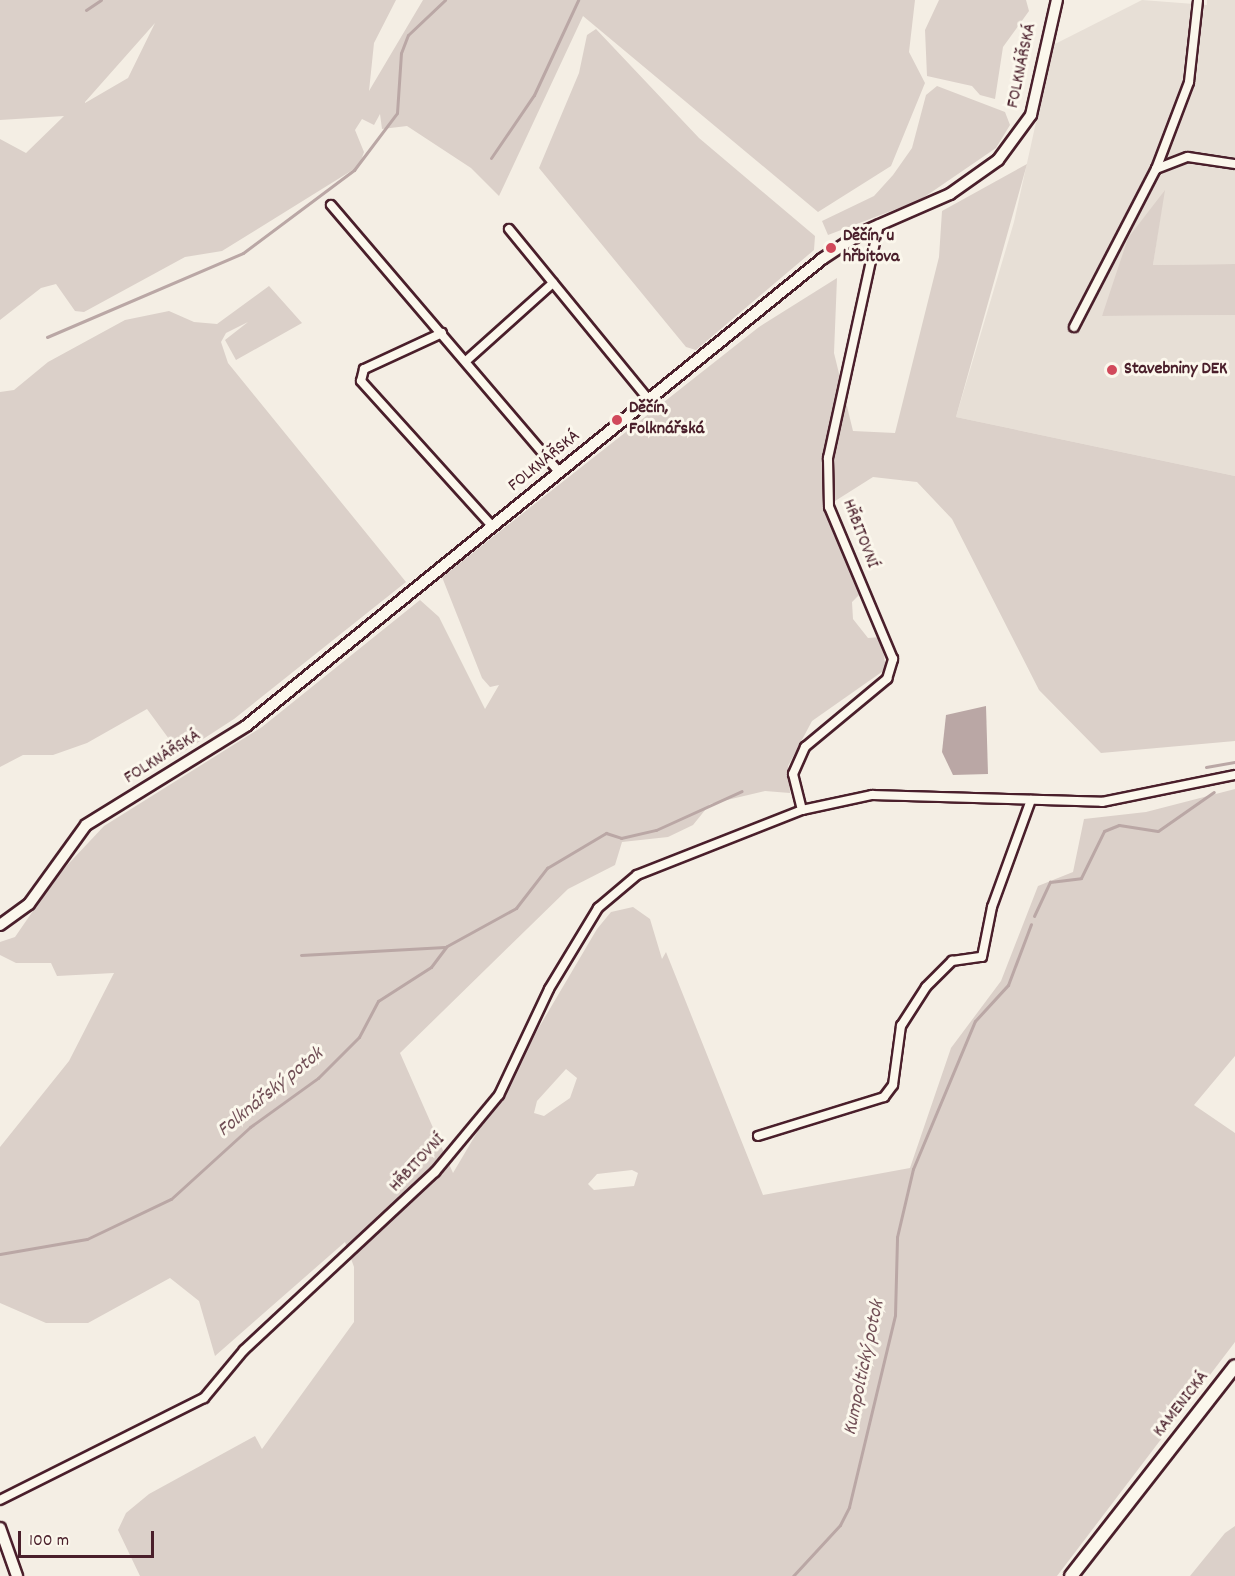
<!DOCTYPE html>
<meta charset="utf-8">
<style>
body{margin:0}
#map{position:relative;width:1235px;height:1576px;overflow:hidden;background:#f4eee4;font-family:Dekko,sans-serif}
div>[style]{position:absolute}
.built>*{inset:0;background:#e7dfd6}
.green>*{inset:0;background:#dbd0c9}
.water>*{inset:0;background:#baa7a5}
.stream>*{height:3px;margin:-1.5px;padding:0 1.5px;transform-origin:1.5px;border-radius:1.5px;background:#baa7a5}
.roads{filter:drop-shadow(2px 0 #4a1f2b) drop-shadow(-2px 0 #4a1f2b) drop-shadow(0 2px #4a1f2b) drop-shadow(0 -2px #4a1f2b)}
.street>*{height:8px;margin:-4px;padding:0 4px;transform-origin:4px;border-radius:4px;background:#fbf7ec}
.secondary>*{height:10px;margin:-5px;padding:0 5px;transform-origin:5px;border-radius:5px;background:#fbf7ec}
.primary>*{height:12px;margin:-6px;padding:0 6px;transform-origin:6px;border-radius:6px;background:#fbf7ec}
.dots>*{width:16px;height:16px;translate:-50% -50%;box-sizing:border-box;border:3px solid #fbf7ec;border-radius:50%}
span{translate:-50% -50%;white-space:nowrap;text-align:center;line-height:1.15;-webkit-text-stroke:6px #fbf7ec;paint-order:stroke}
.street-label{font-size:18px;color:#4a1f2b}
.poi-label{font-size:18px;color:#4a1f2b;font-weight:700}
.left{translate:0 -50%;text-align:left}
.water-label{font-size:20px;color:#714f56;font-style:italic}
.scale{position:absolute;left:18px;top:1531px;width:136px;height:27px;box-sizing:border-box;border:3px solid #4a1f2b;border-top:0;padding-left:8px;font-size:18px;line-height:21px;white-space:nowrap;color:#4a1f2b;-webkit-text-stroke:4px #fbf7ec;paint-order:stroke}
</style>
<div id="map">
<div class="built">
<i style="clip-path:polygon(1142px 0,1207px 5px,1207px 0,1235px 0,1235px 264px,1153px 265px,1164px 191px,1102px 316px,1235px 315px,1235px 476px,956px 417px,1014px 222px,1053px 45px)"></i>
</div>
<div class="green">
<i style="clip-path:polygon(evenodd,0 0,396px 0,374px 43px,369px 91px,423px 0,915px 0,909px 52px,925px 83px,891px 166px,818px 212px,583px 16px,499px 196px,471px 168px,407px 126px,382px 129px,380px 114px,374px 125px,362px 119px,355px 130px,364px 152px,359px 166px,222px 251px,185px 257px,84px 312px,75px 311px,56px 284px,41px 288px,0 320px,0 139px,26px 153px,64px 116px,0 120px,0 0,155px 23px,128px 78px,85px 103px,85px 102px,155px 23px)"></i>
<i style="clip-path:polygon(939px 0,1026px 0,1029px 11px,1003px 47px,995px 99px,980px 95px,972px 86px,927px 76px,925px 30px)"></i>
<i style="clip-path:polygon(596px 29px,699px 138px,815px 236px,814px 250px,696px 350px,686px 347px,539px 168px,579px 73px,587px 35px)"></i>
<i style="clip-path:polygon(937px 86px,1005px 112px,1010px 125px,996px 148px,920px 200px,828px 235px,822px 221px,874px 196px,893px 175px,912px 148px,926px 95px)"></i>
<i style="clip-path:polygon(evenodd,1027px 164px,956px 417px,1235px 476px,1235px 741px,1101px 753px,1039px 690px,952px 519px,917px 482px,873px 477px,824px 508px,861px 593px,852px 602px,853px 619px,868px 638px,881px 637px,886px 669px,812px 721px,788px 766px,790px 793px,765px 791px,710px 804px,693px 825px,668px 837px,622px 842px,615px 865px,568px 889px,400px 1053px,453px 1173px,597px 929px,611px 912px,633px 907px,650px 919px,662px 959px,666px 952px,763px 1195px,910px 1168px,951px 1048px,1001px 981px,1038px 886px,1073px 872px,1084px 819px,1146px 812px,1235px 789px,1235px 1056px,1194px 1105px,1235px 1133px,1235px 1342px,1057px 1576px,140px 1576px,118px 1530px,126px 1513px,149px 1494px,255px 1436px,262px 1449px,354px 1322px,354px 1267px,345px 1242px,215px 1356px,199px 1301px,170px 1278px,88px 1323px,46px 1323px,0 1303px,0 1147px,69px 1061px,114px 973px,57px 976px,51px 963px,16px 963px,0 955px,0 942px,15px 937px,57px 876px,104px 826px,262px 727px,420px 600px,439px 617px,485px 709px,499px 685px,490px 687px,482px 678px,442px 577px,759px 327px,837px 278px,834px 353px,853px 431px,895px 433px,939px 257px,942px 211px,1027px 164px,566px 1069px,577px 1078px,570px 1098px,544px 1116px,534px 1113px,537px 1101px,566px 1069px,1027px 164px,632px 1170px,638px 1173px,634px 1186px,594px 1190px,588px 1184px,597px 1174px,632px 1170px)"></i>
<i style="clip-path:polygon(1165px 190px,1153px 265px,1235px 264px,1235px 315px,1102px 316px,1128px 238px)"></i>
<i style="clip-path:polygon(269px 286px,302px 323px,236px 360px,225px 340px,248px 322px,226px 333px,221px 342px,228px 363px,406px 582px,234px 719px,180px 754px,147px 709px,87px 743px,53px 755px,23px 755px,0 767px,0 392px,14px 390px,48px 362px,125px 320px,169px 311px,194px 322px,217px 324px)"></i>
<i style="clip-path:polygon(1235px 1526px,1235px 1576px,1190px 1576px,1225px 1533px)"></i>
</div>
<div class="water">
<i style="clip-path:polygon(986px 706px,988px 774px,953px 775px,942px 752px,946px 715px)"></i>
</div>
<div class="stream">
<i style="left:86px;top:10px;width:18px;rotate:-34deg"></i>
<i style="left:491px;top:158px;width:76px;rotate:-55.7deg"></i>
<i style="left:534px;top:95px;width:105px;rotate:-65.1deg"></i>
<i style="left:47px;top:337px;width:213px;rotate:-23.2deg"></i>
<i style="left:243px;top:253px;width:139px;rotate:-36.8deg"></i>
<i style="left:354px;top:170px;width:71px;rotate:-53deg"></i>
<i style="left:397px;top:113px;width:60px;rotate:-86.2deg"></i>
<i style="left:401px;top:53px;width:19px;rotate:-69deg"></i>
<i style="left:408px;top:35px;width:51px;rotate:-43.4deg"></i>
<i style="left:1206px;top:767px;width:29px;rotate:-10deg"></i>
<i style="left:1034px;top:916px;width:38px;rotate:-65deg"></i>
<i style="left:1050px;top:882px;width:31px;rotate:-7deg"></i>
<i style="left:1081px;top:878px;width:52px;rotate:-63.9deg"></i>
<i style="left:1104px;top:831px;width:16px;rotate:-22deg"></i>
<i style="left:1119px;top:825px;width:39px;rotate:9deg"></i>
<i style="left:1158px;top:831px;width:68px;rotate:-34.9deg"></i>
<i style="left:301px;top:955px;width:144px;rotate:-3.2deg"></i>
<i style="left:0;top:1254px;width:88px;rotate:-9.8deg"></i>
<i style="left:87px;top:1239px;width:93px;rotate:-25.5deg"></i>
<i style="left:171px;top:1199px;width:107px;rotate:-42.3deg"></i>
<i style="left:250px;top:1127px;width:84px;rotate:-35.8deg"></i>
<i style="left:318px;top:1078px;width:58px;rotate:-45deg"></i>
<i style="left:359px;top:1037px;width:41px;rotate:-62.2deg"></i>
<i style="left:378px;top:1001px;width:63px;rotate:-32.7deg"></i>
<i style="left:431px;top:967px;width:26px;rotate:-53deg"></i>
<i style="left:447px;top:946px;width:79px;rotate:-28.8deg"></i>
<i style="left:516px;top:908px;width:51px;rotate:-52.2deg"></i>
<i style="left:547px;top:868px;width:69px;rotate:-30.7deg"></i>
<i style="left:606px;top:833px;width:16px;rotate:18deg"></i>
<i style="left:621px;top:838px;width:36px;rotate:-13deg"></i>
<i style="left:656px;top:830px;width:94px;rotate:-24.4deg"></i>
<i style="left:793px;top:1576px;width:69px;rotate:-47.3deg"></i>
<i style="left:840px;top:1525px;width:20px;rotate:-63deg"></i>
<i style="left:849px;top:1507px;width:197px;rotate:-76.5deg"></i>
<i style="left:895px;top:1315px;width:78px;rotate:-88.5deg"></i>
<i style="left:897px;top:1237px;width:70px;rotate:-76.8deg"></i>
<i style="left:913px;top:1169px;width:160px;rotate:-67.3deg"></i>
<i style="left:975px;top:1021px;width:49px;rotate:-47.5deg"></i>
<i style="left:1008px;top:985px;width:65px;rotate:-69.3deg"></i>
</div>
<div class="roads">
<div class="street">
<i style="left:1156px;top:169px;width:34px;rotate:-21deg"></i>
<i style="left:1188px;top:157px;width:48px;rotate:8.5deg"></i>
<i style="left:331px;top:205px;width:351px;rotate:49.5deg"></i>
<i style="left:509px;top:229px;width:221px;rotate:50.7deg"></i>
<i style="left:1074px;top:327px;width:178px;rotate:-62.6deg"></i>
<i style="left:1156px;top:169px;width:93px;rotate:-69.2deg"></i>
<i style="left:1189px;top:82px;width:82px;rotate:-83.7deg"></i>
<i style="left:442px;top:333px;width:86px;rotate:155.2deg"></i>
<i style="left:364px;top:369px;width:12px;rotate:104deg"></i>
<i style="left:361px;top:381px;width:195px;rotate:47.9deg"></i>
<i style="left:466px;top:361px;width:117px;rotate:-41.9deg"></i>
<i style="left:802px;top:810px;width:37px;rotate:-104deg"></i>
<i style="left:793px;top:774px;width:30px;rotate:-66deg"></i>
<i style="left:805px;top:747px;width:107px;rotate:-39.7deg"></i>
<i style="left:887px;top:679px;width:21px;rotate:-73deg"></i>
<i style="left:893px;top:659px;width:165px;rotate:-112.8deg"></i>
<i style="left:829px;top:507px;width:49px;rotate:-91.2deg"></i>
<i style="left:828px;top:458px;width:239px;rotate:-77.7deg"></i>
<i style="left:758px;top:1136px;width:132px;rotate:-17.2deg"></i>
<i style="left:884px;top:1097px;width:15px;rotate:-53deg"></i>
<i style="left:893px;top:1085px;width:60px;rotate:-82.3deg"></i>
<i style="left:901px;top:1026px;width:46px;rotate:-57.3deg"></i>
<i style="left:926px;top:987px;width:37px;rotate:-45deg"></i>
<i style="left:952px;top:961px;width:30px;rotate:-8deg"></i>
<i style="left:982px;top:957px;width:51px;rotate:-78.7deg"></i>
<i style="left:992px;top:907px;width:114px;rotate:-70deg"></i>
<i style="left:0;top:1500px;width:228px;rotate:-26.6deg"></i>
<i style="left:204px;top:1398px;width:62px;rotate:-50.2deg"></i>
<i style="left:244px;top:1350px;width:261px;rotate:-43deg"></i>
<i style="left:435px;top:1172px;width:100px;rotate:-50.3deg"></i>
<i style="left:499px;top:1095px;width:117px;rotate:-64.7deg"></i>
<i style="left:549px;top:989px;width:95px;rotate:-58.8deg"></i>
<i style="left:598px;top:908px;width:51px;rotate:-40.2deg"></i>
<i style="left:637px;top:875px;width:177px;rotate:-21.5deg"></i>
<i style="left:802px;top:810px;width:72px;rotate:-12.1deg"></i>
<i style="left:872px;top:795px;width:230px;rotate:1.7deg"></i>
<i style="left:1102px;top:802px;width:136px;rotate:-11.5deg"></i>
</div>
<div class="secondary">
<i style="left:0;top:925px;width:36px;rotate:-36deg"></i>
<i style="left:29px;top:904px;width:97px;rotate:-54.2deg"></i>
<i style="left:86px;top:825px;width:188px;rotate:-31.7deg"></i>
<i style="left:246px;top:726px;width:742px;rotate:-39.03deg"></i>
<i style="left:822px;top:259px;width:49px;rotate:-33.4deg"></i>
<i style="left:863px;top:232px;width:95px;rotate:-23.6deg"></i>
<i style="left:950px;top:194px;width:59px;rotate:-35.3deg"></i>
<i style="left:998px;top:160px;width:56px;rotate:-53.7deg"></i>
<i style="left:1031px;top:115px;width:118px;rotate:-77.3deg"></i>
<i style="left:0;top:1528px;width:51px;rotate:70.5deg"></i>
</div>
<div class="primary">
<i style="left:1071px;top:1576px;width:266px;rotate:-52deg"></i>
</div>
</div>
<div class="dots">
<i style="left:831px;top:248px;background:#d1495b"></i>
<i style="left:1112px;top:370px;background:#d1495b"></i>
<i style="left:617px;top:420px;background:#d1495b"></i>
</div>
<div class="street-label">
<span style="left:1023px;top:66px;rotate:-78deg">FOLKNÁŘSKÁ</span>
<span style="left:545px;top:462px;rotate:-39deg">FOLKNÁŘSKÁ</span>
<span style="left:859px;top:534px;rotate:69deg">HŘBITOVNÍ</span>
<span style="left:163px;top:758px;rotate:-32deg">FOLKNÁŘSKÁ</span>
<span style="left:418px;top:1164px;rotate:-47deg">HŘBITOVNÍ</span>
<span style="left:1182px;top:1405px;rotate:-52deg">KAMENICKÁ</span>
</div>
<div class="poi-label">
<span class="left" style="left:843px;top:248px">Děčín, u<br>hřbitova</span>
<span class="left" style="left:1124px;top:370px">Stavebniny DEK</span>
<span class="left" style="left:629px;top:420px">Děčín,<br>Folknářská</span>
</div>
<div class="water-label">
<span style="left:271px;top:1093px;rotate:-39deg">Folknářský potok</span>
<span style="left:865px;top:1368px;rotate:-78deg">Kumpoltický potok</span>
</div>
<div class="scale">100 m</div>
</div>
